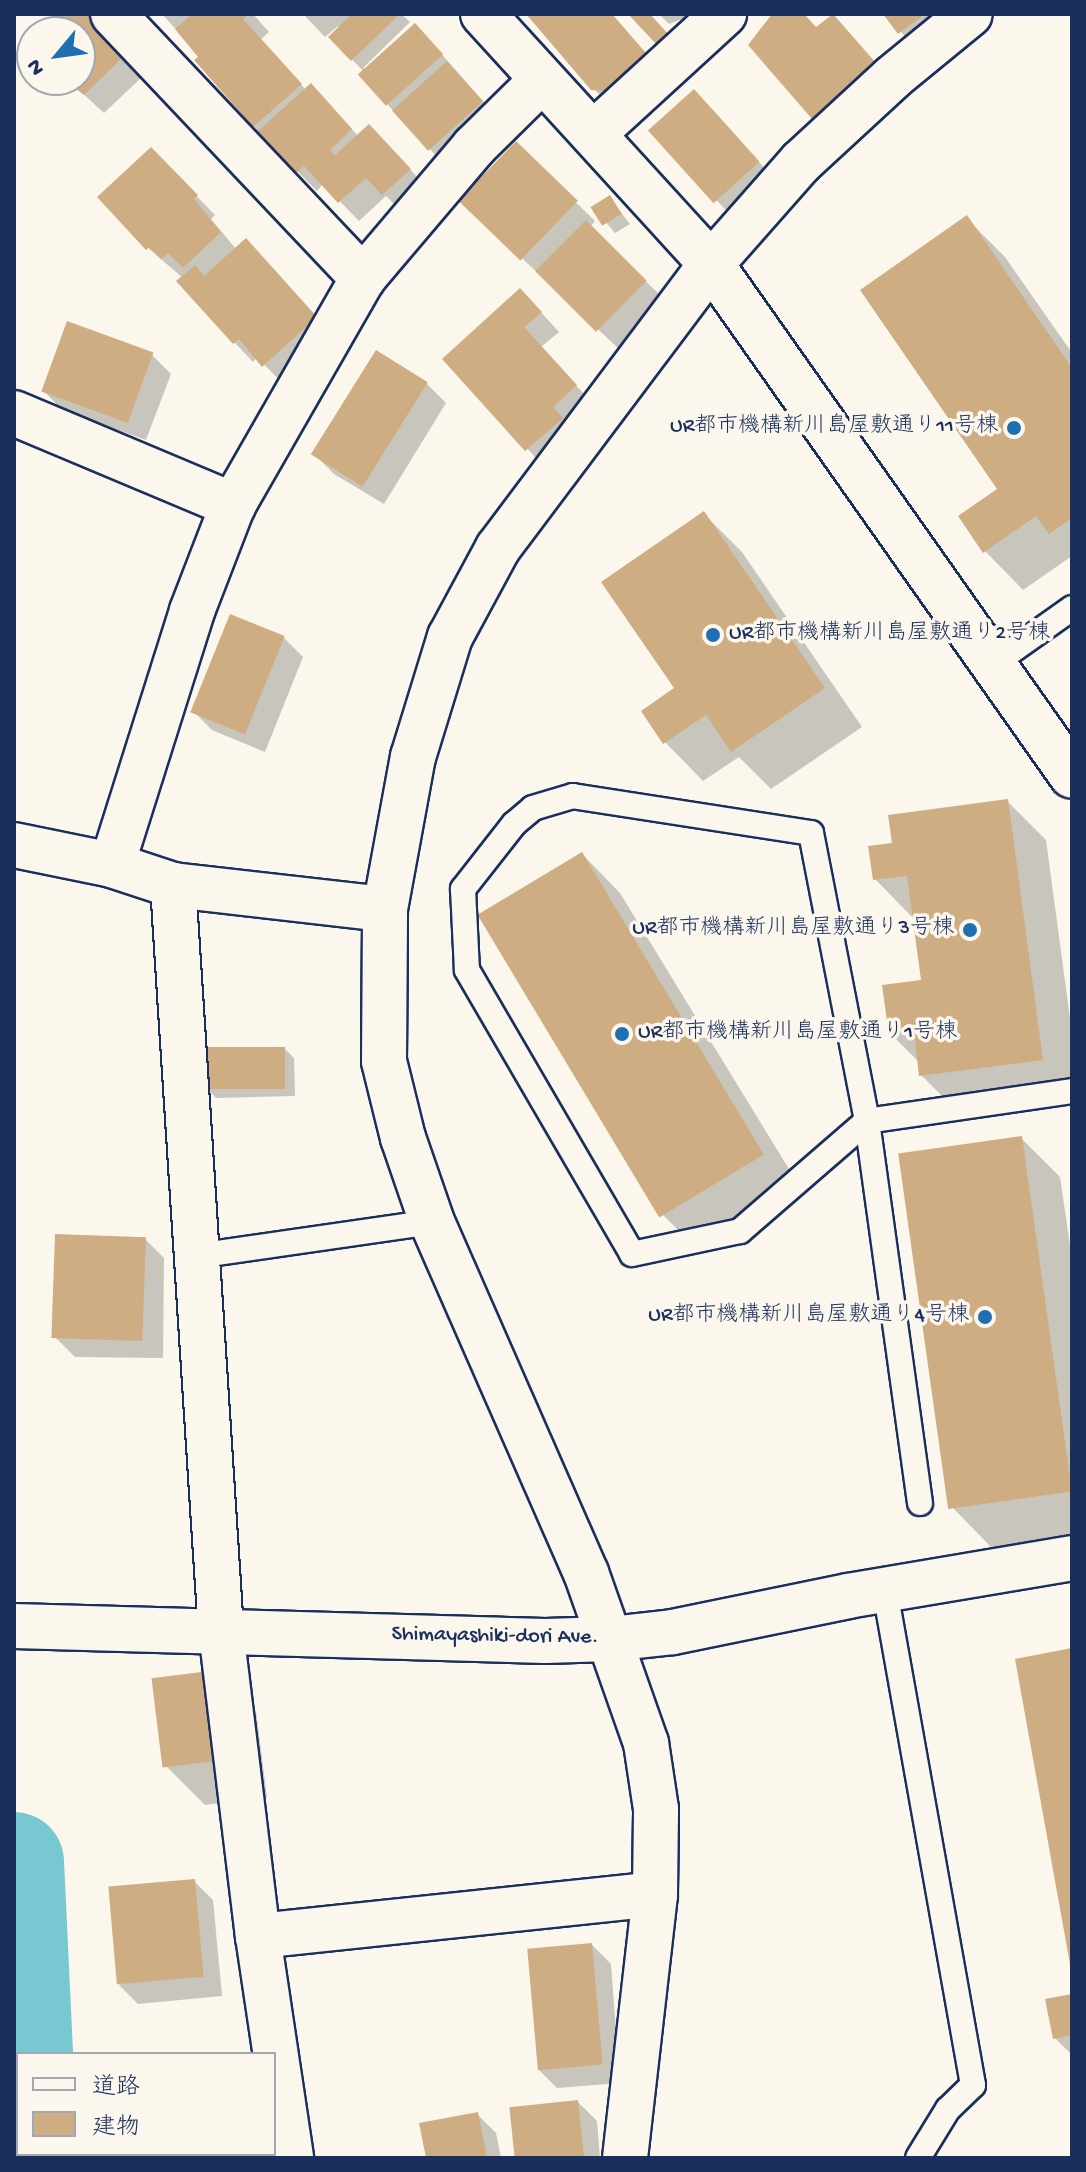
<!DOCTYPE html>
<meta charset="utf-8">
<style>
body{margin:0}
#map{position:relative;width:1086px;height:2172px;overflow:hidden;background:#fbf7ec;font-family:"Gochi Hand","Klee One",sans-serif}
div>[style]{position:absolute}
.shadow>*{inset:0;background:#0003}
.river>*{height:100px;margin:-50px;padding:0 50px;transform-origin:50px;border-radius:50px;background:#78c8d2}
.building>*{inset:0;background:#cfad82;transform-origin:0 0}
.roads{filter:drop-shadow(2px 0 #1b2f5e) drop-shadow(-2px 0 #1b2f5e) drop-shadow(0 2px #1b2f5e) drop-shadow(0 -2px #1b2f5e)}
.service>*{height:24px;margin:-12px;padding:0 12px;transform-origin:12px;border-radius:12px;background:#fbf7ec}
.minor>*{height:44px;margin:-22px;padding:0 22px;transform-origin:22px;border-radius:22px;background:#fbf7ec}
.tertiary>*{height:44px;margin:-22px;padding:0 22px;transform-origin:22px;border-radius:22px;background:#fbf7ec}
.dots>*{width:22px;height:22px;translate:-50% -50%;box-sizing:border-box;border:4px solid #fbf7ec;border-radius:50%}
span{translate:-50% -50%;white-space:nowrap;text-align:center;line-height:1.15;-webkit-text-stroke:7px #fbf7ec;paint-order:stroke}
.poi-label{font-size:22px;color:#1b2f5e}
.right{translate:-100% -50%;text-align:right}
.left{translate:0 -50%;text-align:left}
.street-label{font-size:22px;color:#1b2f5e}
.frame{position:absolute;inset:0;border:16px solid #1b2f5e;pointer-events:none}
.legend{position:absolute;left:16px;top:2052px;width:260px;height:104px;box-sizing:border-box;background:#fbf7ec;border:2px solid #a1a7b3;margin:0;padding:10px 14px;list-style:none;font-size:24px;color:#1b2f5e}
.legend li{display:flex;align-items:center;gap:16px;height:40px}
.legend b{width:40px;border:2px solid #a1a7b3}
.north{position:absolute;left:16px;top:16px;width:80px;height:80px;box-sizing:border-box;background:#fbf7ec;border:2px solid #a1a7b3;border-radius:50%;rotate:241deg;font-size:22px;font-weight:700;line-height:32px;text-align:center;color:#1b2f5e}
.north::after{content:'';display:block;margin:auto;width:28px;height:36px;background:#1f6fb2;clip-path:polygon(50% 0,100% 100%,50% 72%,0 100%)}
</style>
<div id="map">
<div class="shadow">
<i style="clip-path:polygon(59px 14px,89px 14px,144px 75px,104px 113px,68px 80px,80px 80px,80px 32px,41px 32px)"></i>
<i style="clip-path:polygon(162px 14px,253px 14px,269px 32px,261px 39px,306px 90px,329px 104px,358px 136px,388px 145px,428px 189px,403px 213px,386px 196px,359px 221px,323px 184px,317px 191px,259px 133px,201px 57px)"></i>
<i style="clip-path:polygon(303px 14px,401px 14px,410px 22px,363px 68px,366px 70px,425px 35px,500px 121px,448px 168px,387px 104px,364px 72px,331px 37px,340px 29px,338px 26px,325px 37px)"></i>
<i style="clip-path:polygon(528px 14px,612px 14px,613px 108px,593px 88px)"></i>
<i style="clip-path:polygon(659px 14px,695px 14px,669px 24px)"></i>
<i style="clip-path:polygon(775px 14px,804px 14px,817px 29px,832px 16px,893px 83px,832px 136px,813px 117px)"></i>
<i style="clip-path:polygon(886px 14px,970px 14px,918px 52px)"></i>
<i style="clip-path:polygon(713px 110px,777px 182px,735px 220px,651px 130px)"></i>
<i style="clip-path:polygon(516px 144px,595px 221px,590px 227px,665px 300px,618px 348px,481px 220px)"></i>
<i style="clip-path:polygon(151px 149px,215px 215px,211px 219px,236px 249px,335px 337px,283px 384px,257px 357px,253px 362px,235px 343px,179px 281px,183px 278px,148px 248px)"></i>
<i style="clip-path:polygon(609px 197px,630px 224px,615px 233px,594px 208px)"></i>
<i style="clip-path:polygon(966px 218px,1005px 257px,1072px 353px,1072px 556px,1023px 590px,985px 551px,1000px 490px)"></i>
<i style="clip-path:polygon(539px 310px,559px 332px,541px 347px,594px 405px,546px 469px,445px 359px)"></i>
<i style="clip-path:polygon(376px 353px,427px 384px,446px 403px,384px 504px,334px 474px,315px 455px)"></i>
<i style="clip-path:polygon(152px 355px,171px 374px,146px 440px,62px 410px,44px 391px)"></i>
<i style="clip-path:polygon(703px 513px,742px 552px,862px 727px,771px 789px,739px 757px,703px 781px,665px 742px)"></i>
<i style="clip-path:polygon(284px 638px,303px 657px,265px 752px,212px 730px,193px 711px)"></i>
<i style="clip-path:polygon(1007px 801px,1046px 840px,1072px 1033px,1072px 1100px,960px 1114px,921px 1075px,920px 1063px,891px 1034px,923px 982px,913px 918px,875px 879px)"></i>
<i style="clip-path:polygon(582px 854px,620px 893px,803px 1192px,702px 1254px,663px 1215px,481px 916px)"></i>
<i style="clip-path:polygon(285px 1049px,294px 1058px,295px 1096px,216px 1098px,207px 1088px)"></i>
<i style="clip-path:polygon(1021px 1138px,1060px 1177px,1072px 1259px,1072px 1536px,991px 1547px,953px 1508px)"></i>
<i style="clip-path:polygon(145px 1239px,164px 1258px,163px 1358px,75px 1357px,56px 1338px)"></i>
<i style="clip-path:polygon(217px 1673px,256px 1711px,267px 1797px,205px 1805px,166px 1766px)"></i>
<i style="clip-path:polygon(194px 1881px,213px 1900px,222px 1996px,138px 2004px,119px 1985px)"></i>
<i style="clip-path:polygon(592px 1945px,611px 1964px,620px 2083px,557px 2088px,538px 2069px)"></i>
<i style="clip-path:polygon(1072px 1996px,1072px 2055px,1055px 2038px)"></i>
<i style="clip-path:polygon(578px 2102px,597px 2121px,600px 2158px,516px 2158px)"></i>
<i style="clip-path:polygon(477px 2114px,496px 2133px,501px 2158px,428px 2158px)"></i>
</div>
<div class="river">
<i style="left:14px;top:1862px;width:192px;rotate:87.3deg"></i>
<i style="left:37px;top:2154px;width:4px;rotate:76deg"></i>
</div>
<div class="building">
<i style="clip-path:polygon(56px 14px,92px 14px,126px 54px,84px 95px,65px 80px,80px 80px,80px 32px,38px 32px)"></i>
<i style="clip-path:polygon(192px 14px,249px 14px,243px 19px,302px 84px,253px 127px,194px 60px,198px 57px,175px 29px)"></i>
<i style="clip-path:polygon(352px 14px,400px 14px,351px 61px,328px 37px)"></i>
<i style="clip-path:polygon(526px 14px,612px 14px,652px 60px,616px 92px,591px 90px)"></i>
<i style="clip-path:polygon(628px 14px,650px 14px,669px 35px,658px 46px)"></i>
<i style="clip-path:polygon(772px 14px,804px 14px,816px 27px,833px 14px,876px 63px,812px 119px,748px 45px)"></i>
<i style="clip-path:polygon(883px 14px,925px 14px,898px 34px)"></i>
<i style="left:415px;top:23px;width:42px;height:77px;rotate:48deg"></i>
<i style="left:447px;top:61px;width:54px;height:74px;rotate:48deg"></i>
<i style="clip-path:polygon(311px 83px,352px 129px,330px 150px,335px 155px,369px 124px,411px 169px,382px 195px,366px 178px,338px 203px,304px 166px,296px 173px,256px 133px)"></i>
<i style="left:694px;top:89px;width:98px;height:62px;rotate:48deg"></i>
<i style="left:516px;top:141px;width:86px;height:83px;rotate:44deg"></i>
<i style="clip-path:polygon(151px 147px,198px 195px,194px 199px,221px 232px,183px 268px,168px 253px,161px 259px,149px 247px,146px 250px,97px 197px)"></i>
<i style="left:610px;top:195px;width:22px;height:23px;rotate:58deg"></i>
<i style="clip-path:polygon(967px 215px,1072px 368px,1072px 518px,1049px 534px,1036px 516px,983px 553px,958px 516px,997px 489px,860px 290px)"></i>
<i style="left:586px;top:220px;width:86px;height:72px;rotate:45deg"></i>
<i style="clip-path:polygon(246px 238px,317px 317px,262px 367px,239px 339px,233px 344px,176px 281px,195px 265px,204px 276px)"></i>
<i style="clip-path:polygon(520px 288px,542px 312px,524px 327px,577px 385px,553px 407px,563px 418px,525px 451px,442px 359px)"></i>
<i style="left:67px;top:321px;width:92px;height:75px;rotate:20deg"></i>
<i style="left:376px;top:350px;width:61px;height:123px;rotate:32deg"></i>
<i style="clip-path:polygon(704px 511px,825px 688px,731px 752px,706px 715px,663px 744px,641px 711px,674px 688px,601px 582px)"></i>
<i style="left:230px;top:614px;width:59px;height:106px;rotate:22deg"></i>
<i style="clip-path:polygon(1008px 799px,1043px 1060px,919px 1076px,914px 1032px,889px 1035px,882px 985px,921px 980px,907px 876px,873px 880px,868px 846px,892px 843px,888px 815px)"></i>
<i style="left:582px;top:852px;width:353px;height:122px;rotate:59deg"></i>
<i style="left:204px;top:1047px;width:81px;height:42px"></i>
<i style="left:1022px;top:1136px;width:359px;height:125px;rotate:82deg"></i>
<i style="left:55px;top:1234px;width:91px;height:104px;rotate:2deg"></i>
<i style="clip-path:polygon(1072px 1648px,1072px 1964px,1070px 1964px,1015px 1659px)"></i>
<i style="left:218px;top:1670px;width:90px;height:67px;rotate:83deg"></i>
<i style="left:195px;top:1879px;width:98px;height:87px;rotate:85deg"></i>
<i style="left:592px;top:1943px;width:122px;height:65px;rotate:85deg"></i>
<i style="clip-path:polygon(1072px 1994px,1072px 2035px,1053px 2039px,1045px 1999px)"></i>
<i style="left:578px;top:2100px;width:58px;height:69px;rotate:84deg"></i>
<i style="clip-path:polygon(478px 2112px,487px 2158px,426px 2158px,419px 2123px)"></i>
</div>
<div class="roads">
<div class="service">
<i style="left:993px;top:664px;width:97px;rotate:-35.3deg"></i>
<i style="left:197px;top:1256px;width:237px;rotate:-8.2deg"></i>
<i style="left:920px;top:1503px;width:386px;rotate:-97.9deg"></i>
<i style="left:867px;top:1121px;width:293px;rotate:-101deg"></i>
<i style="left:811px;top:833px;width:241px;rotate:-171.2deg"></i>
<i style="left:573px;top:796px;width:42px;rotate:163.3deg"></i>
<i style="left:533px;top:808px;width:25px;rotate:140deg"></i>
<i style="left:514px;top:824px;width:83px;rotate:128.1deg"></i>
<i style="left:463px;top:889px;width:81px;rotate:87.2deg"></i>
<i style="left:467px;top:970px;width:328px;rotate:59.8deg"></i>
<i style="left:632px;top:1254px;width:110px;rotate:-12deg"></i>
<i style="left:740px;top:1231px;width:168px;rotate:-40.9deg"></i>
<i style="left:867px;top:1121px;width:207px;rotate:-8.3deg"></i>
<i style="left:885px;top:1591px;width:502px;rotate:79.9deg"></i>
<i style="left:973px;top:2085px;width:35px;rotate:136deg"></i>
<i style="left:948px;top:2109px;width:57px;rotate:121.5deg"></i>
</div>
<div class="minor">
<i style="left:113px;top:14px;width:364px;rotate:46.6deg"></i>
<i style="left:483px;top:14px;width:338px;rotate:47.6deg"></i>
<i style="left:711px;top:264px;width:626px;rotate:54.81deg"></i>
<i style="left:593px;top:134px;width:178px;rotate:-42.5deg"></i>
<i style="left:14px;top:413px;width:238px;rotate:22.8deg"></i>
<i style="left:14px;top:845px;width:100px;rotate:11.5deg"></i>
<i style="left:112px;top:865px;width:64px;rotate:18.2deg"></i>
<i style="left:173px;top:885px;width:213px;rotate:6.5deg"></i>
<i style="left:112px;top:865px;width:266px;rotate:-72.5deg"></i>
<i style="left:192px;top:611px;width:114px;rotate:-68.9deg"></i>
<i style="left:233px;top:505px;width:262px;rotate:-60.2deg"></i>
<i style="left:363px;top:278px;width:172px;rotate:-49.7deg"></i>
<i style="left:474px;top:147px;width:95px;rotate:-44.6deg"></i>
<i style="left:173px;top:885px;width:748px;rotate:86.32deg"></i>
<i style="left:221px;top:1631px;width:307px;rotate:83.1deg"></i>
<i style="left:258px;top:1936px;width:224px;rotate:81.5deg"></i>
<i style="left:258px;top:1936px;width:399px;rotate:-6deg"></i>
<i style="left:625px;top:2158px;width:266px;rotate:-83.5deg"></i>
<i style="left:655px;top:1894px;width:85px;rotate:-89.3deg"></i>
<i style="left:656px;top:1809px;width:67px;rotate:-98.6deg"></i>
<i style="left:646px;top:1743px;width:180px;rotate:-109.4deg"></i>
<i style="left:586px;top:1573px;width:383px;rotate:-113.7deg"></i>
<i style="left:432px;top:1222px;width:89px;rotate:-109deg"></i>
<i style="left:403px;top:1138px;width:79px;rotate:-103.9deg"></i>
<i style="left:384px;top:1061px;width:152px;rotate:-89.6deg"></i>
<i style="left:385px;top:909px;width:155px;rotate:-79.6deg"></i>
<i style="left:413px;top:757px;width:126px;rotate:-72.9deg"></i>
<i style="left:450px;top:637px;width:101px;rotate:-61.7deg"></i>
<i style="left:498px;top:548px;width:355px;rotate:-53.1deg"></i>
<i style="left:711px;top:264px;width:136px;rotate:-48.6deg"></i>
<i style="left:801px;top:162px;width:125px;rotate:-42.7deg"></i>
<i style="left:893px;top:77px;width:99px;rotate:-39.3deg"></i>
</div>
<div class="tertiary">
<i style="left:14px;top:1626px;width:531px;rotate:1.62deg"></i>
<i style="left:545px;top:1641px;width:65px;rotate:-1.8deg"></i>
<i style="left:610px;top:1639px;width:63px;rotate:-6.3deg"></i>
<i style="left:673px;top:1632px;width:179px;rotate:-11.6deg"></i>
<i style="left:848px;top:1596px;width:227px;rotate:-9.6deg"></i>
</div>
</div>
<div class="dots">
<i style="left:1014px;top:428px;background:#1f6fb2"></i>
<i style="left:713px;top:635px;background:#1f6fb2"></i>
<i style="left:970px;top:930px;background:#1f6fb2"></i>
<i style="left:622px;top:1034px;background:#1f6fb2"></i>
<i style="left:985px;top:1317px;background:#1f6fb2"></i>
</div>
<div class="poi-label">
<span class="right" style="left:998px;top:428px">UR都市機構新川島屋敷通り11号棟</span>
<span class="left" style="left:729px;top:635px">UR都市機構新川島屋敷通り2号棟</span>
<span class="right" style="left:954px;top:930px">UR都市機構新川島屋敷通り3号棟</span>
<span class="left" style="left:638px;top:1034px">UR都市機構新川島屋敷通り1号棟</span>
<span class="right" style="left:969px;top:1317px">UR都市機構新川島屋敷通り4号棟</span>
</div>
<div class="street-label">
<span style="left:495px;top:1637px;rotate:1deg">Shimayashiki-dori Ave.</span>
</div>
<div class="frame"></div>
<ul class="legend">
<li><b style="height:10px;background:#fbf7ec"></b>道路</li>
<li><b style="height:22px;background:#cfad82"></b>建物</li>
</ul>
<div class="north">N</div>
</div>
